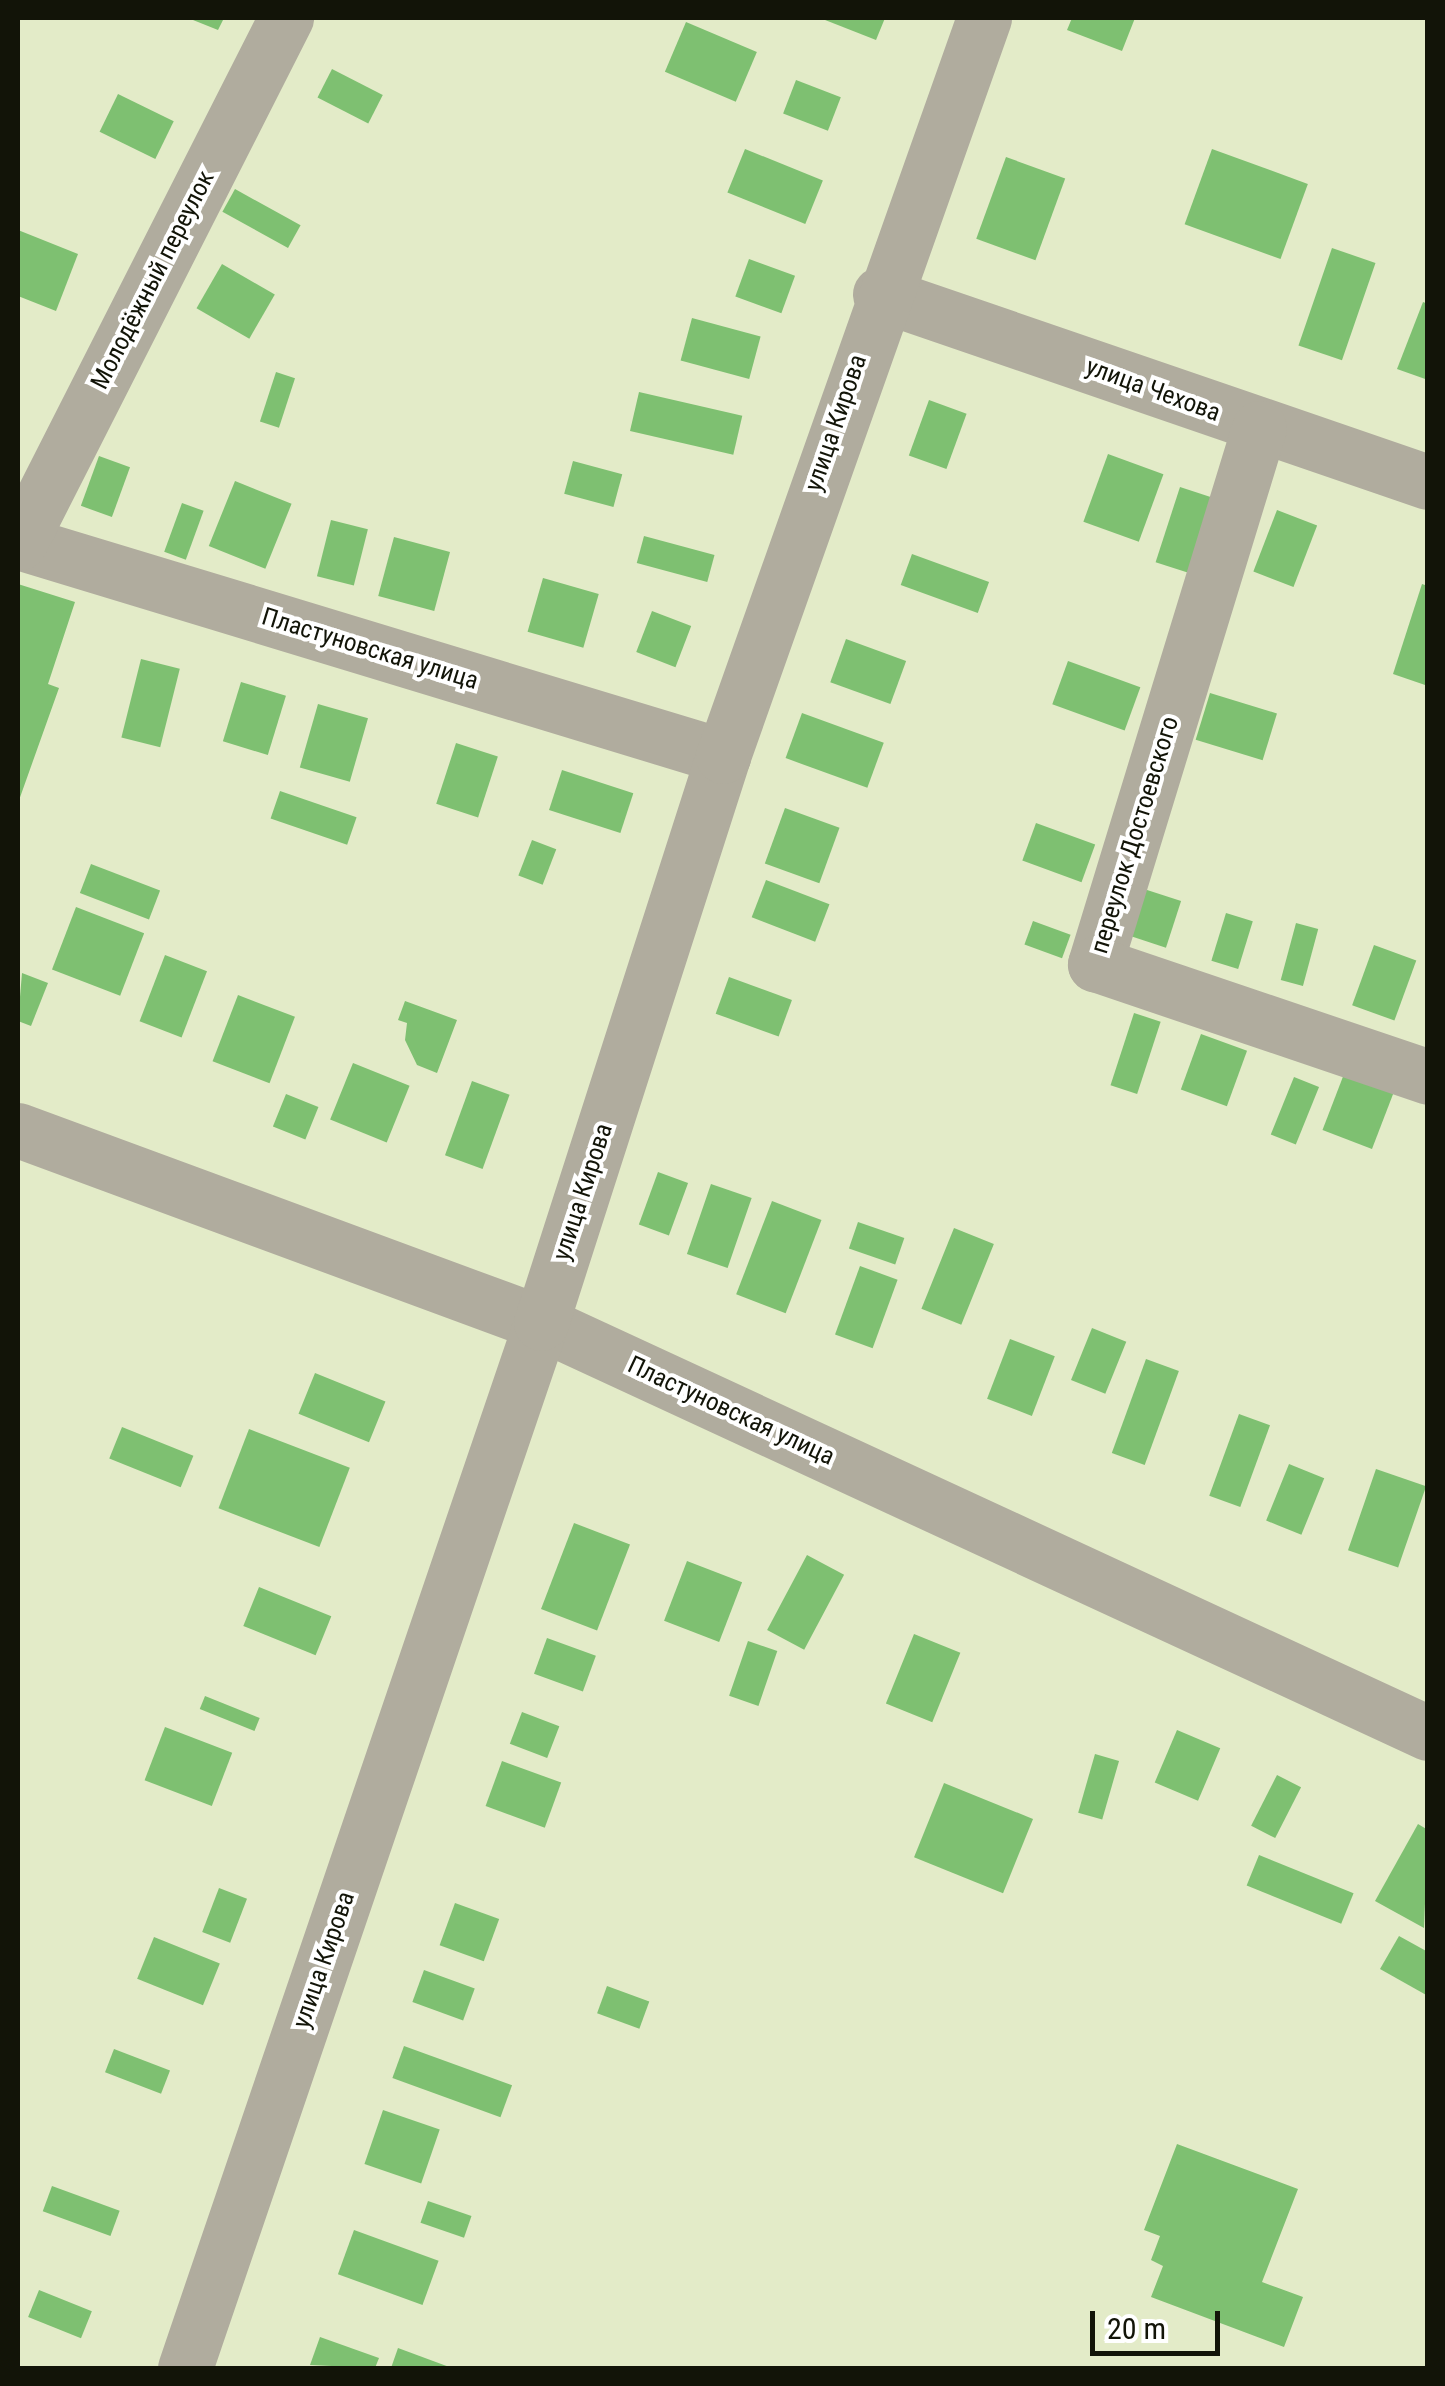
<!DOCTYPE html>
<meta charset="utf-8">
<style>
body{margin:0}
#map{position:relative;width:1445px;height:2386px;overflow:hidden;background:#e3ebc8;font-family:"Roboto Condensed",sans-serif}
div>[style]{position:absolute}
.building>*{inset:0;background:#7ec071;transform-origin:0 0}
.minor>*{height:55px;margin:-27.5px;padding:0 27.5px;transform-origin:27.5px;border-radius:27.5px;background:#b0ac9e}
span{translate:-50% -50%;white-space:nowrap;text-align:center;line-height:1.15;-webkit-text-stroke:8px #fff;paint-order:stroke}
.street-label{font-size:25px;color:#121408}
.frame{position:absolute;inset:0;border:20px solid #121408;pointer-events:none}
.scale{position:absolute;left:1090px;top:2311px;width:130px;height:45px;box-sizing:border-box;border:5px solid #121408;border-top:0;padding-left:12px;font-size:30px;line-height:35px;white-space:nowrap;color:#121408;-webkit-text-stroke:8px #fff;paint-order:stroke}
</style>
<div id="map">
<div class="building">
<i style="clip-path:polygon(188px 18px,224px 18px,218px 30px)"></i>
<i style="clip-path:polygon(820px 18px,885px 18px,876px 40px)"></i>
<i style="clip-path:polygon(1072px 18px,1135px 18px,1122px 51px,1067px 30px)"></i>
<i style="left:686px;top:22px;width:77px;height:54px;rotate:23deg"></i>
<i style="left:332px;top:69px;width:57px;height:32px;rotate:27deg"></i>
<i style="left:796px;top:80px;width:48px;height:36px;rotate:21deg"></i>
<i style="left:118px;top:94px;width:62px;height:42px;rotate:26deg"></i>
<i style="left:745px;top:149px;width:84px;height:47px;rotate:22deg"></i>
<i style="left:1212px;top:149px;width:102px;height:80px;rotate:20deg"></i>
<i style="left:1006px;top:157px;width:63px;height:87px;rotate:20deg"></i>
<i style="left:235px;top:189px;width:75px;height:26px;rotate:29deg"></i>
<i style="clip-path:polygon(18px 230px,78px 254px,56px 311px,18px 296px)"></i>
<i style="left:1332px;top:248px;width:46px;height:103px;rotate:19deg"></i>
<i style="left:749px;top:259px;width:49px;height:40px;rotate:20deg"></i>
<i style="left:222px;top:264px;width:61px;height:51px;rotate:30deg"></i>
<i style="clip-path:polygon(1423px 302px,1428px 304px,1428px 380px,1397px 369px)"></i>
<i style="left:692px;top:318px;width:71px;height:44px;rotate:15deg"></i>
<i style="left:276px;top:372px;width:20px;height:52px;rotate:18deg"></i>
<i style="left:639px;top:392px;width:106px;height:40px;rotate:13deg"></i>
<i style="left:929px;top:400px;width:40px;height:59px;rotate:20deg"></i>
<i style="left:1108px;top:454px;width:59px;height:72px;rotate:20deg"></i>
<i style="left:99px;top:456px;width:33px;height:53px;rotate:20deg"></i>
<i style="left:573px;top:461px;width:51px;height:34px;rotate:15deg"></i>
<i style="left:235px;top:481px;width:61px;height:70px;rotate:22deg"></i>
<i style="left:1180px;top:487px;width:41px;height:79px;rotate:18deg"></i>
<i style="left:182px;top:503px;width:23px;height:52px;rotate:20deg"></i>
<i style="left:1277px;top:510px;width:43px;height:66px;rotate:21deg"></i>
<i style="left:331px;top:520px;width:38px;height:58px;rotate:14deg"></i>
<i style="left:644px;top:536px;width:73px;height:28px;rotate:15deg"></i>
<i style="left:394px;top:537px;width:58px;height:61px;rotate:15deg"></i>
<i style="left:912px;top:554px;width:82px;height:33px;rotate:20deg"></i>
<i style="left:543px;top:578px;width:58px;height:56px;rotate:16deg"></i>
<i style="clip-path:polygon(18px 584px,75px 602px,48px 684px,59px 688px,18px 803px)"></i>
<i style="clip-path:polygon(1422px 584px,1428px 586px,1428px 686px,1393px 674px)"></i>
<i style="left:652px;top:611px;width:42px;height:44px;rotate:21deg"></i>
<i style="left:846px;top:639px;width:64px;height:46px;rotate:20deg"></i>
<i style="left:141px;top:659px;width:40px;height:81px;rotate:14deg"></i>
<i style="left:1068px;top:661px;width:77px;height:46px;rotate:20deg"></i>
<i style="left:241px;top:682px;width:47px;height:62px;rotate:17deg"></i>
<i style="left:1210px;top:693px;width:70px;height:49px;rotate:17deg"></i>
<i style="left:318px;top:704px;width:52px;height:66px;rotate:16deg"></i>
<i style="left:802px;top:713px;width:87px;height:48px;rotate:20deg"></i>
<i style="left:456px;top:743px;width:44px;height:64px;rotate:18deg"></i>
<i style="left:562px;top:770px;width:75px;height:42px;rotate:18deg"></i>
<i style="left:280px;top:791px;width:81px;height:29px;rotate:19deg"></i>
<i style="left:785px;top:808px;width:58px;height:59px;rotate:20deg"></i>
<i style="left:1036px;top:823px;width:63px;height:40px;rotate:20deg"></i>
<i style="left:532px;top:840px;width:26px;height:38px;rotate:21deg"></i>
<i style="left:91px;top:864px;width:74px;height:31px;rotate:21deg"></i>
<i style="left:766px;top:880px;width:68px;height:40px;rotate:21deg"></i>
<i style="left:1144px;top:889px;width:39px;height:49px;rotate:18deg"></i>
<i style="left:76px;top:907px;width:73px;height:67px;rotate:21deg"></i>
<i style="left:1226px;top:913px;width:28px;height:50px;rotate:17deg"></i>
<i style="left:1033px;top:921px;width:40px;height:25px;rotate:20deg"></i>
<i style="left:1296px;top:923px;width:23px;height:59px;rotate:15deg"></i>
<i style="left:1374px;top:945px;width:45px;height:64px;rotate:20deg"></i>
<i style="left:165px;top:955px;width:45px;height:71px;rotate:21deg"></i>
<i style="clip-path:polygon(22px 973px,48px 983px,31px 1026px,18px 1021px)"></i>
<i style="left:729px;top:977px;width:67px;height:39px;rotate:20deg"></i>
<i style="left:238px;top:995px;width:61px;height:71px;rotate:21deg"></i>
<i style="clip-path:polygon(405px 1001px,457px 1020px,437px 1073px,417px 1065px,405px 1040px,407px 1023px,398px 1020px)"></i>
<i style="left:1134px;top:1013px;width:28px;height:76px;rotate:18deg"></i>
<i style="left:1201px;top:1034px;width:49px;height:59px;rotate:20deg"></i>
<i style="left:353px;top:1063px;width:61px;height:61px;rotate:22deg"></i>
<i style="left:1344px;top:1074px;width:53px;height:60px;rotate:21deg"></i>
<i style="left:1294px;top:1077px;width:27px;height:62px;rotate:22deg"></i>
<i style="left:472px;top:1081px;width:40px;height:79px;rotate:20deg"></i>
<i style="left:286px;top:1094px;width:35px;height:35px;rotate:22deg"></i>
<i style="left:658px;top:1172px;width:32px;height:56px;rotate:20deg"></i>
<i style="left:711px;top:1184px;width:43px;height:74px;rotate:19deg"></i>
<i style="left:772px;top:1201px;width:53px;height:100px;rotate:21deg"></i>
<i style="left:858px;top:1222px;width:49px;height:28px;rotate:19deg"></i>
<i style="left:954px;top:1228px;width:43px;height:87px;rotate:22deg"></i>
<i style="left:860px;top:1266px;width:40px;height:73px;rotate:20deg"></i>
<i style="left:1092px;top:1328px;width:37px;height:56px;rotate:22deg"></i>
<i style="left:1010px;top:1339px;width:48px;height:64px;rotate:21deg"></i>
<i style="left:1146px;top:1359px;width:35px;height:100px;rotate:20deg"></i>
<i style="left:315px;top:1373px;width:76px;height:44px;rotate:22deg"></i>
<i style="left:1239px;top:1414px;width:33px;height:87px;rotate:20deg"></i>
<i style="left:122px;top:1427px;width:77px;height:34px;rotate:22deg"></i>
<i style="left:249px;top:1429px;width:108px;height:85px;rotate:21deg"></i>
<i style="left:1289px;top:1464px;width:38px;height:61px;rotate:22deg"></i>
<i style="left:1376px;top:1469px;width:53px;height:86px;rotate:19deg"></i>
<i style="left:574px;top:1523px;width:60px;height:92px;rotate:21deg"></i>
<i style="left:807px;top:1555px;width:42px;height:85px;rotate:28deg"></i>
<i style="left:687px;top:1561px;width:59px;height:64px;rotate:21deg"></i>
<i style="left:259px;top:1587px;width:78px;height:42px;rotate:22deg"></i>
<i style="left:914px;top:1634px;width:50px;height:75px;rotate:22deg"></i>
<i style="left:547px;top:1638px;width:52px;height:38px;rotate:20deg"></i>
<i style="left:748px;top:1641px;width:31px;height:58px;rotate:19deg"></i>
<i style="left:205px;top:1696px;width:59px;height:14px;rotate:22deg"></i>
<i style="left:522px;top:1712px;width:40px;height:34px;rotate:21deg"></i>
<i style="left:165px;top:1727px;width:72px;height:57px;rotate:21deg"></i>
<i style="left:1177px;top:1730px;width:47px;height:57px;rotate:23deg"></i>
<i style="left:1095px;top:1754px;width:25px;height:61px;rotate:16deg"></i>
<i style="left:502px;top:1761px;width:63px;height:48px;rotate:20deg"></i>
<i style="left:1277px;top:1775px;width:27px;height:57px;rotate:27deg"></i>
<i style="left:944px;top:1783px;width:96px;height:80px;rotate:22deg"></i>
<i style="clip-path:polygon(1418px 1824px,1428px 1830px,1424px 1928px,1375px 1901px)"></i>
<i style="left:1259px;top:1855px;width:102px;height:33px;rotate:22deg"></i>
<i style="left:219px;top:1888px;width:30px;height:47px;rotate:21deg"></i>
<i style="left:455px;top:1903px;width:47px;height:45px;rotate:20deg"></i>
<i style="clip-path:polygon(1399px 1936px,1428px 1952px,1428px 1996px,1380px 1969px)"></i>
<i style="left:154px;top:1937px;width:71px;height:45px;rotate:22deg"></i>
<i style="left:424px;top:1970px;width:54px;height:34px;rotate:20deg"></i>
<i style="left:607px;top:1986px;width:45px;height:29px;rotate:20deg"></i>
<i style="left:404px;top:2046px;width:115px;height:34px;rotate:20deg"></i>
<i style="left:114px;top:2049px;width:60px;height:25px;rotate:21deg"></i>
<i style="left:383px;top:2110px;width:60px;height:57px;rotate:19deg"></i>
<i style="clip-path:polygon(1177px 2144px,1298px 2189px,1262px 2282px,1303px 2297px,1284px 2347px,1151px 2297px,1163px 2266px,1151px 2260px,1160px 2236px,1144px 2230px)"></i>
<i style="left:52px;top:2186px;width:72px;height:27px;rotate:20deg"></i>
<i style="left:428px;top:2201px;width:46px;height:23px;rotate:19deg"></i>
<i style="left:354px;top:2230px;width:90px;height:47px;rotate:20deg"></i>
<i style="left:39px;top:2290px;width:57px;height:29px;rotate:22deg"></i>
<i style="clip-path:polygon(320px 2337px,379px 2358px,375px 2368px,310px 2365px)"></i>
<i style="clip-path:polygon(398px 2348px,452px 2368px,391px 2368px)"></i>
</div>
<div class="minor">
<i style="left:880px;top:294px;width:579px;rotate:18.94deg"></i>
<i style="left:1259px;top:428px;width:561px;rotate:107.01deg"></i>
<i style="left:1095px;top:964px;width:352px;rotate:18.7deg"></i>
<i style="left:18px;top:542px;width:737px;rotate:16.89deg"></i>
<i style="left:20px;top:542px;width:588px;rotate:-63.09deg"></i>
<i style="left:18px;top:1130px;width:557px;rotate:20.26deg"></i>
<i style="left:541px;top:1323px;width:977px;rotate:24.81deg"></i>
<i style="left:185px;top:2368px;width:1104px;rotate:-71.19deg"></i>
<i style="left:541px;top:1323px;width:595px;rotate:-72.2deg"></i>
<i style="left:723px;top:756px;width:783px;rotate:-70.52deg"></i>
</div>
<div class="street-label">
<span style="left:153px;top:280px;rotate:-63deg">Молодёжный переулок</span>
<span style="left:1153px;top:390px;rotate:20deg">улица Чехова</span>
<span style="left:836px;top:423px;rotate:-71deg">улица Кирова</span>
<span style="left:370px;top:649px;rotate:17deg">Пластуновская улица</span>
<span style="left:1135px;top:835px;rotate:-73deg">переулок Достоевского</span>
<span style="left:583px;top:1192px;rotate:-72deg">улица Кирова</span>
<span style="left:731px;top:1411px;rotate:25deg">Пластуновская улица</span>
<span style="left:324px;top:1960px;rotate:-71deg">улица Кирова</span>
</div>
<div class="frame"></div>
<div class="scale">20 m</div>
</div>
